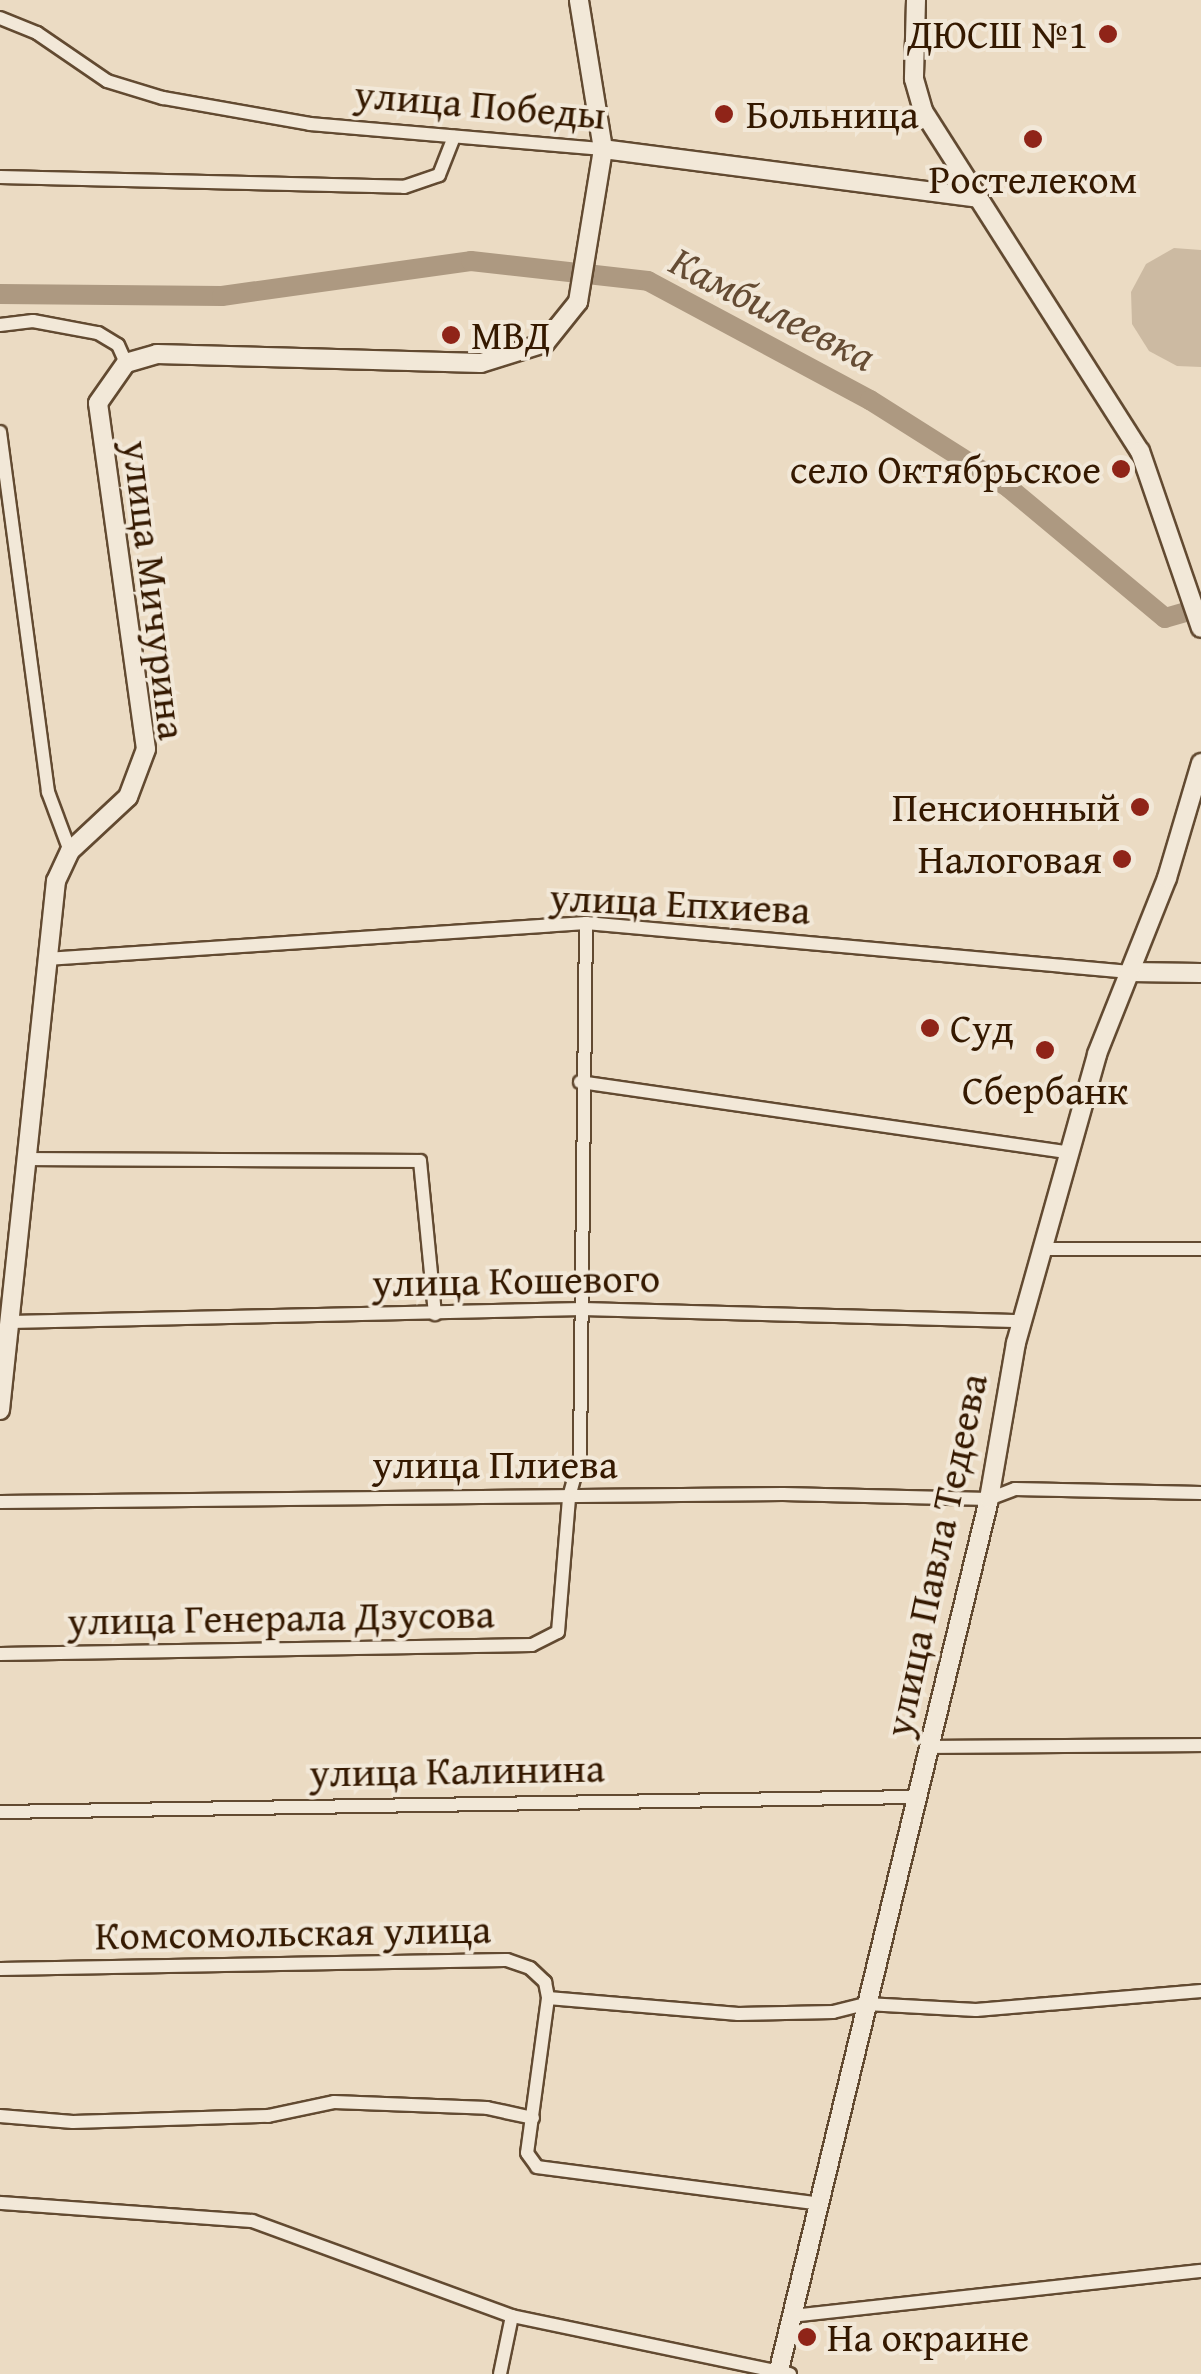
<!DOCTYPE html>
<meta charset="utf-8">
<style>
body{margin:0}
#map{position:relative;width:1201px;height:2374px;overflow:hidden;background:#ebdbc3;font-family:"Gentium Book Plus",serif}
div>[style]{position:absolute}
.green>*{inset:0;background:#ccbaa2}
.river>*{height:20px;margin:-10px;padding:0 10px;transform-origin:10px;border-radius:10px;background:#ad9981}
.roads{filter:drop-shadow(2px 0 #624a31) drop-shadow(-2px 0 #624a31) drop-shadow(0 2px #624a31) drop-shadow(0 -2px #624a31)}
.street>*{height:12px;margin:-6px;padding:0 6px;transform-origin:6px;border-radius:6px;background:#f2e8d8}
.secondary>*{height:18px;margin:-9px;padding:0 9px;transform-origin:9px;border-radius:9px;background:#f2e8d8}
.dots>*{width:28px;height:28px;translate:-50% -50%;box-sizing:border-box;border:5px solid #f2e8d8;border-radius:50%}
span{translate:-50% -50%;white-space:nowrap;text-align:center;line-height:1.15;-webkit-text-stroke:8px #f2e8d8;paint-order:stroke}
.poi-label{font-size:40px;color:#351900}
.right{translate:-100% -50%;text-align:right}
.left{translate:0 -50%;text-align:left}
.street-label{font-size:40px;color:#351900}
.water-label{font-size:42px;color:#654c34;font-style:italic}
</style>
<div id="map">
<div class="green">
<i style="clip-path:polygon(1174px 248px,1201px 250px,1201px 367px,1177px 366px,1149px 351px,1132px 324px,1131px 292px,1146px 264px)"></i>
</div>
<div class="river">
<i style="left:0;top:294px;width:222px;rotate:0.5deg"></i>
<i style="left:222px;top:296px;width:251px;rotate:-8deg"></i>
<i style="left:471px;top:261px;width:178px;rotate:6.4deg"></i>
<i style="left:648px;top:281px;width:252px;rotate:28.2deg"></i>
<i style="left:870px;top:400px;width:165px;rotate:32.3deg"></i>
<i style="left:1009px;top:488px;width:203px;rotate:39.8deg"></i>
<i style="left:1165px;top:618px;width:37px;rotate:-16deg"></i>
</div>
<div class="roads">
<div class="street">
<i style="left:0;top:18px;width:40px;rotate:22deg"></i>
<i style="left:37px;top:33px;width:85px;rotate:34.4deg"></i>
<i style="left:107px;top:81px;width:59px;rotate:16.9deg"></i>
<i style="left:163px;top:98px;width:149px;rotate:10deg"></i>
<i style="left:310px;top:124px;width:294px;rotate:4.9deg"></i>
<i style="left:0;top:177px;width:404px;rotate:1.4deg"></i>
<i style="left:404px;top:187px;width:37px;rotate:-19deg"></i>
<i style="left:439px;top:175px;width:41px;rotate:-68.5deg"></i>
<i style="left:0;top:325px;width:33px;rotate:-7deg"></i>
<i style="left:33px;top:321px;width:66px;rotate:10.5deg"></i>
<i style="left:98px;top:333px;width:23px;rotate:31deg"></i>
<i style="left:118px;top:345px;width:20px;rotate:66deg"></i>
<i style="left:0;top:432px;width:363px;rotate:82.4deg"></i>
<i style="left:48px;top:792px;width:63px;rotate:69.6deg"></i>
<i style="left:46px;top:959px;width:541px;rotate:-3.81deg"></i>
<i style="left:586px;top:923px;width:546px;rotate:5.15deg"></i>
<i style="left:580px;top:1082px;width:496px;rotate:8.2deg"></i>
<i style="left:25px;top:1159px;width:395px;rotate:0.3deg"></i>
<i style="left:420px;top:1161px;width:154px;rotate:84.4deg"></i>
<i style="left:1044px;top:1249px;width:157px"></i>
<i style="left:10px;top:1322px;width:573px;rotate:-1.3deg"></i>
<i style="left:583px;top:1309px;width:440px;rotate:1.6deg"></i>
<i style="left:0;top:1502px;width:783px;rotate:-0.59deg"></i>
<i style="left:783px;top:1494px;width:206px;rotate:1.4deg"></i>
<i style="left:989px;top:1499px;width:28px;rotate:-21deg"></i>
<i style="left:1015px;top:1489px;width:186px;rotate:1.2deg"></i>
<i style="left:0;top:1654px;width:532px;rotate:-0.97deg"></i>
<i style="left:532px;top:1645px;width:29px;rotate:-27deg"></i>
<i style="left:558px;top:1632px;width:135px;rotate:-85.3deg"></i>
<i style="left:569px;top:1497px;width:41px;rotate:-74.6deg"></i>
<i style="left:580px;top:1457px;width:534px;rotate:-89.36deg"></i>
<i style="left:929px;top:1747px;width:272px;rotate:-0.4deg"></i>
<i style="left:0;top:1812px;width:915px;rotate:-0.94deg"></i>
<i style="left:0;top:1969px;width:507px;rotate:-1.02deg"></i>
<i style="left:507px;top:1960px;width:24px;rotate:19deg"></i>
<i style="left:530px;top:1968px;width:21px;rotate:43deg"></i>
<i style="left:545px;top:1982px;width:16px;rotate:79deg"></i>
<i style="left:548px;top:1998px;width:191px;rotate:4.8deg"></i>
<i style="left:738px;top:2014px;width:95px;rotate:-1.2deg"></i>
<i style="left:833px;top:2012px;width:34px;rotate:-14deg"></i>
<i style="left:866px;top:2004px;width:110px;rotate:3.1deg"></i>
<i style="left:976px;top:2010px;width:226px;rotate:-4.8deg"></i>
<i style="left:548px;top:1998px;width:156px;rotate:97.7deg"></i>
<i style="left:527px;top:2153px;width:17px;rotate:54deg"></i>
<i style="left:537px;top:2167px;width:281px;rotate:7.4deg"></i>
<i style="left:0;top:2116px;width:73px;rotate:4.7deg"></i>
<i style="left:73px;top:2122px;width:195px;rotate:-1.8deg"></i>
<i style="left:268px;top:2116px;width:67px;rotate:-12deg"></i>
<i style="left:334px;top:2102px;width:153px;rotate:2.2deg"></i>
<i style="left:487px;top:2108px;width:47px;rotate:12.3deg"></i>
<i style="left:0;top:2203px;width:253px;rotate:4.1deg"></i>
<i style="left:252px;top:2221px;width:277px;rotate:20.1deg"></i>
<i style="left:512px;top:2316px;width:284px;rotate:11.8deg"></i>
<i style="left:792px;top:2316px;width:411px;rotate:-6.3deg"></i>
<i style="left:500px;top:2374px;width:59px;rotate:-78.3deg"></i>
</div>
<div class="secondary">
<i style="left:916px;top:0;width:79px;rotate:91.5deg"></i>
<i style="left:914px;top:79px;width:33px;rotate:74deg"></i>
<i style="left:923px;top:111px;width:403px;rotate:57.5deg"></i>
<i style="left:1140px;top:451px;width:187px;rotate:71deg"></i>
<i style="left:603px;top:149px;width:375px;rotate:7.4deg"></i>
<i style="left:1130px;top:972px;width:71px;rotate:0.8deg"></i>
<i style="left:0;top:1410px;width:532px;rotate:-83.96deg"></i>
<i style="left:56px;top:881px;width:33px;rotate:-65deg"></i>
<i style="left:70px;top:851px;width:79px;rotate:-43deg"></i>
<i style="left:128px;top:797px;width:51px;rotate:-69.4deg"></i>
<i style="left:146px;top:749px;width:349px;rotate:-97.9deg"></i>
<i style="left:98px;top:403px;width:49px;rotate:-55deg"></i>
<i style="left:126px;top:363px;width:32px;rotate:-16deg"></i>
<i style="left:157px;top:354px;width:324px;rotate:1.6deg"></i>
<i style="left:481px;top:363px;width:67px;rotate:-17.4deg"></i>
<i style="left:545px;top:343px;width:53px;rotate:-51.2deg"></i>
<i style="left:578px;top:302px;width:155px;rotate:-80.7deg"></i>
<i style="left:603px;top:149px;width:151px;rotate:-99.2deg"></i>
<i style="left:778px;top:2374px;width:900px;rotate:-76.44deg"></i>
<i style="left:989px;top:1499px;width:158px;rotate:-80.2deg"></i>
<i style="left:1016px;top:1343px;width:300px;rotate:-74.3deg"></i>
<i style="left:1097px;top:1054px;width:189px;rotate:-68.3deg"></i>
<i style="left:1167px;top:878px;width:120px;rotate:-73.5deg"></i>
</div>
</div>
<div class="dots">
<i style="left:1108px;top:34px;background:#8f2418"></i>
<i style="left:724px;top:114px;background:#8f2418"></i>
<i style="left:1033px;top:139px;background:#8f2418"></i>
<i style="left:451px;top:335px;background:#8f2418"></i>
<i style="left:1121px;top:469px;background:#8f2418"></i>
<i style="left:1140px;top:807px;background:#8f2418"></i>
<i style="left:1122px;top:859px;background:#8f2418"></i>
<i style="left:930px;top:1028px;background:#8f2418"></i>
<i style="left:1045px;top:1050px;background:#8f2418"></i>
<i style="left:807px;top:2337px;background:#8f2418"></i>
</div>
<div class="poi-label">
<span class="right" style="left:1088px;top:34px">ДЮСШ №1</span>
<span class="left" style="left:746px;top:114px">Больница</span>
<span style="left:1033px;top:179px">Ростелеком</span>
<span class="left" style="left:471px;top:335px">МВД</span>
<span class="right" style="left:1101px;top:469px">село Октябрьское</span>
<span class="right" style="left:1120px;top:807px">Пенсионный</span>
<span class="right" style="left:1102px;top:859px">Налоговая</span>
<span class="left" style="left:950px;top:1028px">Суд</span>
<span style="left:1045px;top:1090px">Сбербанк</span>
<span class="left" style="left:827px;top:2337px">На окраине</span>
</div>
<div class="street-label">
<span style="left:480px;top:104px;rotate:5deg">улица Победы</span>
<span style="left:155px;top:590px;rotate:83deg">улица Мичурина</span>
<span style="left:680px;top:903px;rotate:3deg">улица Епхиева</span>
<span style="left:516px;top:1280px;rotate:-1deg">улица Кошевого</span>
<span style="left:495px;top:1464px">улица Плиева</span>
<span style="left:935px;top:1555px;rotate:-78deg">улица Павла Тедеева</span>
<span style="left:281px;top:1617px;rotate:-1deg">улица Генерала Дзусова</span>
<span style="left:457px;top:1770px;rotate:-1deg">улица Калинина</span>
<span style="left:293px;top:1932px;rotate:-1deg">Комсомольская улица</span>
</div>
<div class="water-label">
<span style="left:773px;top:308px;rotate:27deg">Камбилеевка</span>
</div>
</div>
